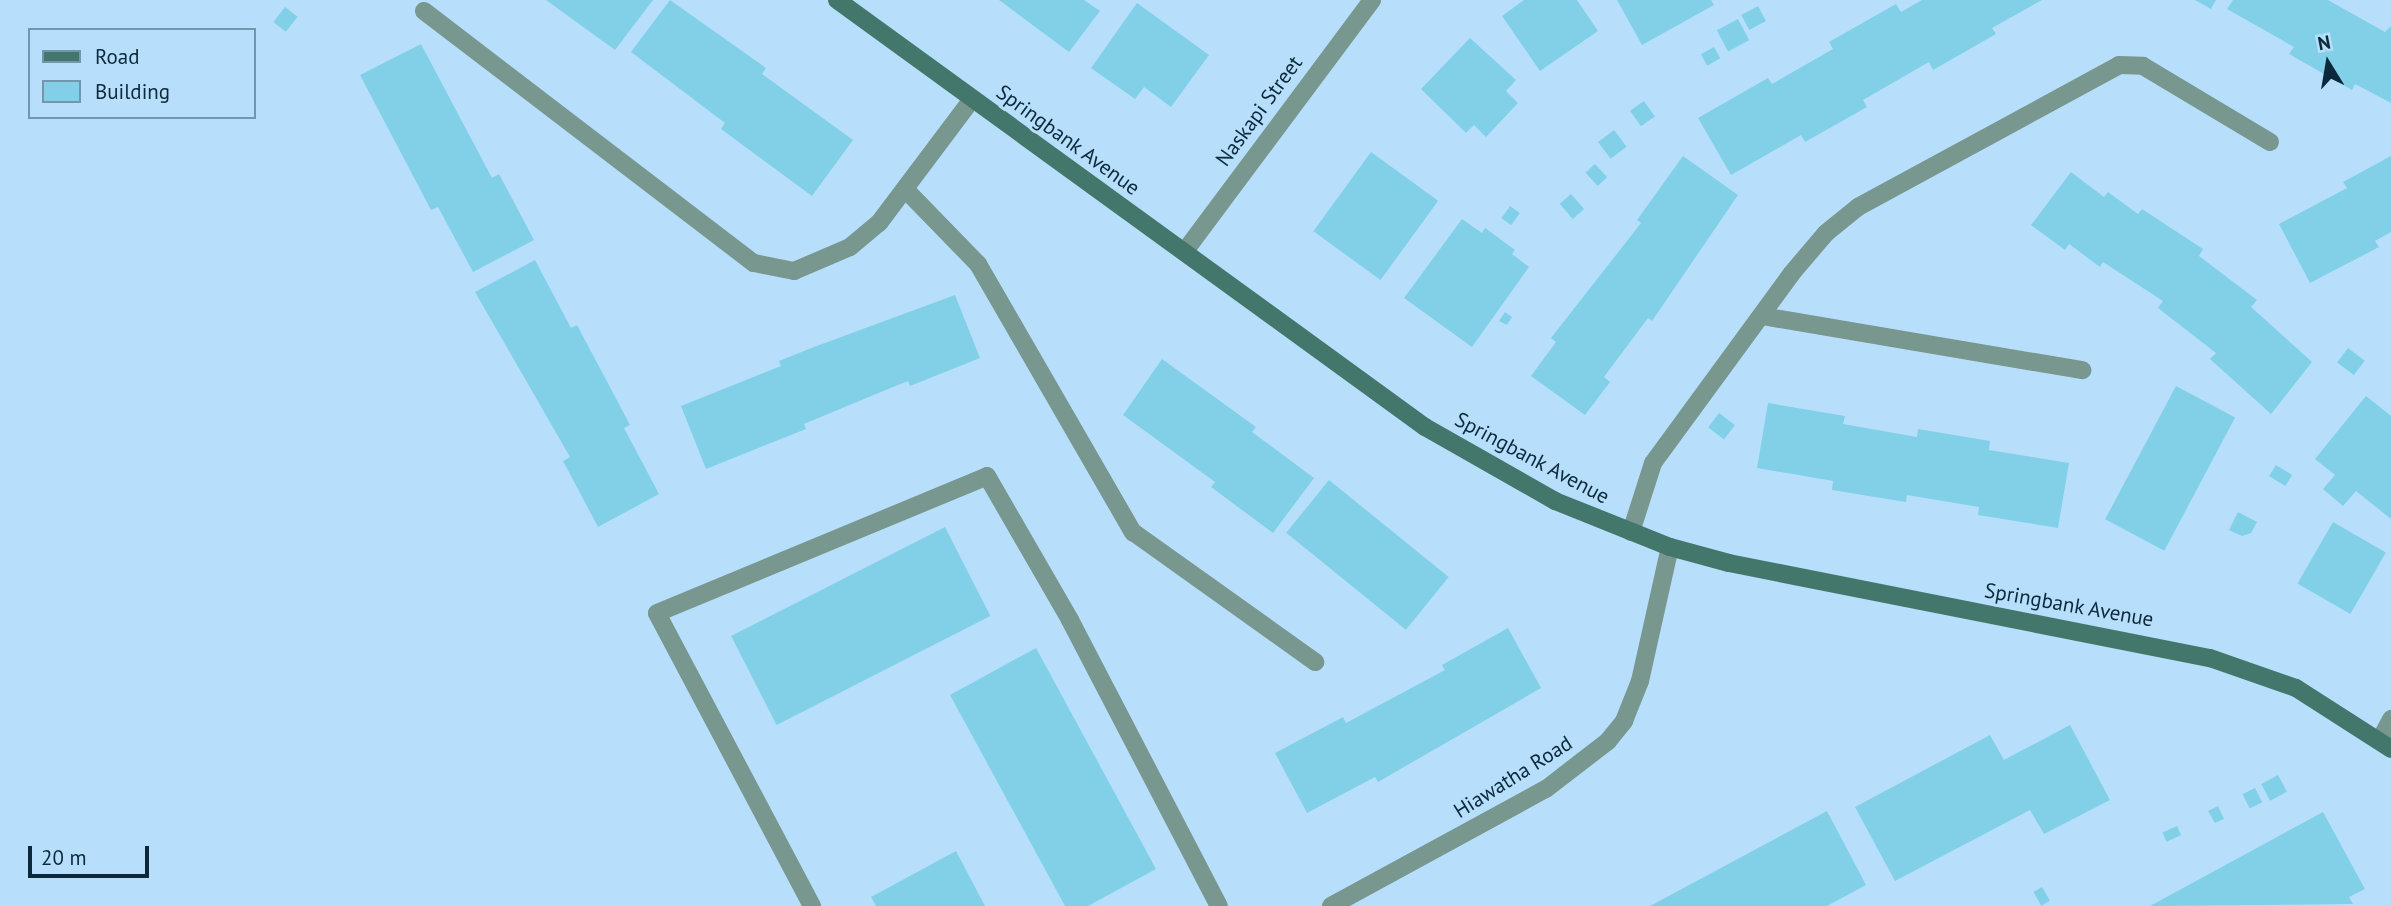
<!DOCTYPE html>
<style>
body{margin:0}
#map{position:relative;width:2391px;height:906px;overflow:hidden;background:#b7dffb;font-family:"PT Sans",sans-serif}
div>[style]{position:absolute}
.building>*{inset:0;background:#81d0e7;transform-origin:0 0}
.service>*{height:18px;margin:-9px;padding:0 9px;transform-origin:9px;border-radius:9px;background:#77978f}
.minor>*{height:18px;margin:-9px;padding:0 9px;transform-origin:9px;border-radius:9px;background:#77978f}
.secondary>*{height:18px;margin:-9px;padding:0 9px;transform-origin:9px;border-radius:9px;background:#44776c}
span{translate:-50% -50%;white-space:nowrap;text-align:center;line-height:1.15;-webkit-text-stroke:6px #b7dffb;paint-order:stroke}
.street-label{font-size:21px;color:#0c293b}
.legend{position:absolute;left:28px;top:28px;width:228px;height:91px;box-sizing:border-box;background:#b7dffb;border:2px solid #7396ae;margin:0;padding:9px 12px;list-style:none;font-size:21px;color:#0c293b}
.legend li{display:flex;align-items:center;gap:14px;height:35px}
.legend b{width:35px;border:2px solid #7396ae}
.north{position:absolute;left:2293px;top:28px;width:70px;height:70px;-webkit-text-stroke:5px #b7dffb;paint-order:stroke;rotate:349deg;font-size:19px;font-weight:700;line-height:28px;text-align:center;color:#0c293b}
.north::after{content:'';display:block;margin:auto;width:24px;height:32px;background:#0c293b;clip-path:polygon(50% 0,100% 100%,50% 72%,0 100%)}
.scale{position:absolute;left:28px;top:846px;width:121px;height:32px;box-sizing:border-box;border:4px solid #0c293b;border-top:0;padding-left:9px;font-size:21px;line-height:24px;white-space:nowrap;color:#0c293b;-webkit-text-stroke:5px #b7dffb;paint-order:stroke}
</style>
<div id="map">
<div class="building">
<i style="clip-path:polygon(546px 0,653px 0,615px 50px)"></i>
<i style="clip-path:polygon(670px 0,766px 68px,762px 74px,853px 140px,812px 196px,721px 129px,725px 123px,631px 52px)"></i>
<i style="clip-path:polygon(999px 0,1084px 0,1100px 11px,1069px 52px)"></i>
<i style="clip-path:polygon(1524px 0,1577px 0,1598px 31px,1540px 71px,1502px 16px)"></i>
<i style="clip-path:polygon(1617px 0,1711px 0,1714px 5px,1642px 45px)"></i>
<i style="clip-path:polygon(1922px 0,2042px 0,1992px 28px,1996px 34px,1933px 70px,1929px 62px,1863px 100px,1867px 107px,1805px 142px,1801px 135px,1731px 175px,1698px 118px,1768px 78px,1772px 84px,1833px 49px,1829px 42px,1896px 4px,1901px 12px)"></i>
<i style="clip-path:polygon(2195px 0,2216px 0,2211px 9px)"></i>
<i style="clip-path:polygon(2233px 0,2328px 0,2385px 32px,2391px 26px,2391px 103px,2355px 84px,2352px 90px,2289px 54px,2294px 47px,2227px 9px)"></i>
<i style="clip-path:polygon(1137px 3px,1209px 55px,1171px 107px,1144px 87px,1135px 99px,1091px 68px)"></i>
<i style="left:1758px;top:6px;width:17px;height:19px;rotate:62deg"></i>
<i style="left:285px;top:7px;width:16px;height:19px;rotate:38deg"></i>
<i style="left:1738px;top:19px;width:24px;height:24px;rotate:62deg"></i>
<i style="clip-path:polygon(1470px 38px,1516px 80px,1506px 91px,1518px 103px,1486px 137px,1474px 125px,1466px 133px,1421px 89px)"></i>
<i style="clip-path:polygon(421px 44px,492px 178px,499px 174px,534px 240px,473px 272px,438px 207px,431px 210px,360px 75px)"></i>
<i style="left:1714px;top:47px;width:13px;height:15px;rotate:61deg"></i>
<i style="left:1644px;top:101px;width:19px;height:17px;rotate:55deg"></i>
<i style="left:1614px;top:130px;width:21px;height:20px;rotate:53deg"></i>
<i style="left:1371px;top:152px;width:83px;height:98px;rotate:36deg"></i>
<i style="clip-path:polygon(1683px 156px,1738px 195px,1652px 321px,1648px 318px,1604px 377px,1610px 382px,1585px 415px,1531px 376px,1556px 342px,1551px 338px,1641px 223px,1637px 220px)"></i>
<i style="clip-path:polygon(2391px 156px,2391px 232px,2375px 241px,2379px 247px,2310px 283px,2279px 224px,2347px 188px,2343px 182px)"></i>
<i style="left:1595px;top:164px;width:18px;height:13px;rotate:47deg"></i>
<i style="clip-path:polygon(2071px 172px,2104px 197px,2108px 192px,2138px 214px,2142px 209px,2203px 249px,2199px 256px,2257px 300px,2251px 307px,2312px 362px,2271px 414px,2210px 359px,2216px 353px,2158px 308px,2163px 301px,2103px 262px,2100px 267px,2069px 244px,2065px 250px,2031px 225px)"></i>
<i style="left:1571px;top:194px;width:20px;height:15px;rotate:49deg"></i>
<i style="left:1510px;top:206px;width:12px;height:15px;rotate:35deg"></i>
<i style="clip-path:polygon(1462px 219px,1482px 233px,1485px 228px,1515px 250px,1512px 254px,1529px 267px,1472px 347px,1404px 298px)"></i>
<i style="clip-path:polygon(535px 260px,571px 328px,577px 325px,630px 425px,624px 428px,659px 494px,598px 527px,563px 461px,570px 457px,475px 292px)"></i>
<i style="clip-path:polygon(955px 295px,980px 358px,910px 386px,908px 381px,876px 394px,804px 424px,806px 429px,706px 469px,681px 406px,781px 366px,779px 361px,814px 347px)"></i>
<i style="clip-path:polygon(1505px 312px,1512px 317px,1507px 325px,1499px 321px)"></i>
<i style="left:2348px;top:348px;width:21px;height:18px;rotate:37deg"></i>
<i style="clip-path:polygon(1162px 359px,1256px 427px,1252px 432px,1314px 478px,1273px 533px,1211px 487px,1215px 482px,1123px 415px)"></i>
<i style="left:2176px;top:386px;width:67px;height:151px;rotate:28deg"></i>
<i style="clip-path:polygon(2366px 396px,2391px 416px,2391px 519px,2356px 491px,2343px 506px,2323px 489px,2335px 475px,2315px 459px)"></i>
<i style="clip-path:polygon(1768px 403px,1845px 416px,1843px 424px,1917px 437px,1918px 429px,1990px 441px,1989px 450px,2069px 463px,2058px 528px,1978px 515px,1979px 507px,1907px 495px,1906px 502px,1832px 490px,1833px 481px,1757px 468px)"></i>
<i style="left:1719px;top:413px;width:20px;height:18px;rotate:37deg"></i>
<i style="left:2276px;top:465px;width:19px;height:13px;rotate:32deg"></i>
<i style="left:1329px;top:480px;width:154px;height:68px;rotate:39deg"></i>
<i style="clip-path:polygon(2238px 512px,2257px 522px,2251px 533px,2242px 536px,2229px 530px)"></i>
<i style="left:2333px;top:522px;width:61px;height:71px;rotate:30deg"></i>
<i style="left:945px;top:527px;width:100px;height:240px;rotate:63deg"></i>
<i style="clip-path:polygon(1508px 628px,1541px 688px,1378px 782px,1375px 777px,1307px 813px,1275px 753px,1343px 717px,1346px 723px,1445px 670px,1442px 665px)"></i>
<i style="clip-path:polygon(1036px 648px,1156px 869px,1088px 906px,1065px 906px,950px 695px)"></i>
<i style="clip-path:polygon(2070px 725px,2110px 800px,2044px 834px,2030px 810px,1895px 881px,1855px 807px,1990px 735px,2004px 760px)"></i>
<i style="left:2278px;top:775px;width:19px;height:19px;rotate:62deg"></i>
<i style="left:2255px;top:788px;width:16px;height:14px;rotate:63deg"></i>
<i style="clip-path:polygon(2218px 806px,2224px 819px,2215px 823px,2208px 811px)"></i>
<i style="clip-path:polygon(1827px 811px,1866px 885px,1827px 906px,1650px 906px)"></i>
<i style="clip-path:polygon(2323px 812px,2365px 889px,2349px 897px,2353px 904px,2150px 906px)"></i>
<i style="left:2177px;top:826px;width:10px;height:16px;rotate:66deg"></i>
<i style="clip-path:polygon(956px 851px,985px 906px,876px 906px,871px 897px)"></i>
<i style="left:2042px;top:887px;width:16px;height:10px;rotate:60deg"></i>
</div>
<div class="service">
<i style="left:424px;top:11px;width:415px;rotate:37.4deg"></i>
<i style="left:754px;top:263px;width:41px;rotate:11.3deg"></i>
<i style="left:794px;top:271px;width:61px;rotate:-23.2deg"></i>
<i style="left:850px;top:247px;width:38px;rotate:-40deg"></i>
<i style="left:879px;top:223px;width:155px;rotate:-53.1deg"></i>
<i style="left:905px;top:189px;width:105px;rotate:45.8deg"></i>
<i style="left:978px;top:264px;width:310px;rotate:60deg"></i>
<i style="left:1133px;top:532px;width:224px;rotate:35.5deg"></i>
<i style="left:1762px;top:316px;width:325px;rotate:9.6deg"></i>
<i style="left:1631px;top:532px;width:72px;rotate:-72.3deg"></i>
<i style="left:1653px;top:463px;width:235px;rotate:-53.8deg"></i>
<i style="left:1792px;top:273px;width:52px;rotate:-49.6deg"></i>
<i style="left:1826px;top:233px;width:41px;rotate:-39.1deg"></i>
<i style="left:1858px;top:207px;width:297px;rotate:-28.5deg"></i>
<i style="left:2119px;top:65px;width:24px;rotate:2deg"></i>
<i style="left:2143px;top:66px;width:148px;rotate:30.9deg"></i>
<i style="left:812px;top:906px;width:331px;rotate:-117.9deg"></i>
<i style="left:657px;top:613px;width:357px;rotate:-22.5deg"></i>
<i style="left:987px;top:476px;width:166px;rotate:60deg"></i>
<i style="left:1070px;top:620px;width:322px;rotate:62.5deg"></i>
</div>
<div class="minor">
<i style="left:1185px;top:251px;width:313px;rotate:-53.3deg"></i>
<i style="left:2380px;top:740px;width:24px;rotate:-62deg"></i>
<i style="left:1331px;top:906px;width:245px;rotate:-28.6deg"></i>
<i style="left:1546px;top:789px;width:78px;rotate:-37.7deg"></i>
<i style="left:1608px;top:741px;width:26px;rotate:-51deg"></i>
<i style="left:1624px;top:721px;width:43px;rotate:-68.2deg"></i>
<i style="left:1640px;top:681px;width:137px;rotate:-77.4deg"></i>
</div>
<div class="secondary">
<i style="left:837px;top:0;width:727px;rotate:35.99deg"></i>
<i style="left:1425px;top:427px;width:150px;rotate:29.6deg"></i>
<i style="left:1555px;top:501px;width:124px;rotate:21.8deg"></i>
<i style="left:1670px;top:547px;width:61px;rotate:15.2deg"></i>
<i style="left:1729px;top:563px;width:490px;rotate:11.2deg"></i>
<i style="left:2210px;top:658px;width:91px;rotate:19.2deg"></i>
<i style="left:2296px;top:688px;width:113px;rotate:32.7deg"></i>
</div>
<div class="street-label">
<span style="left:1259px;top:111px;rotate:-54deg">Naskapi Street</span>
<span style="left:1068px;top:140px;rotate:36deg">Springbank Avenue</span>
<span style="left:1532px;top:458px;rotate:28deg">Springbank Avenue</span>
<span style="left:2069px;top:605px;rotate:10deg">Springbank Avenue</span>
<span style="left:1513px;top:777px;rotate:-32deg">Hiawatha Road</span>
</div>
<ul class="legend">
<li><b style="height:9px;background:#44776c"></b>Road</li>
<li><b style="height:19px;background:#81d0e7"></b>Building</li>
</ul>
<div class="north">N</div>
<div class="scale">20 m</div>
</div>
